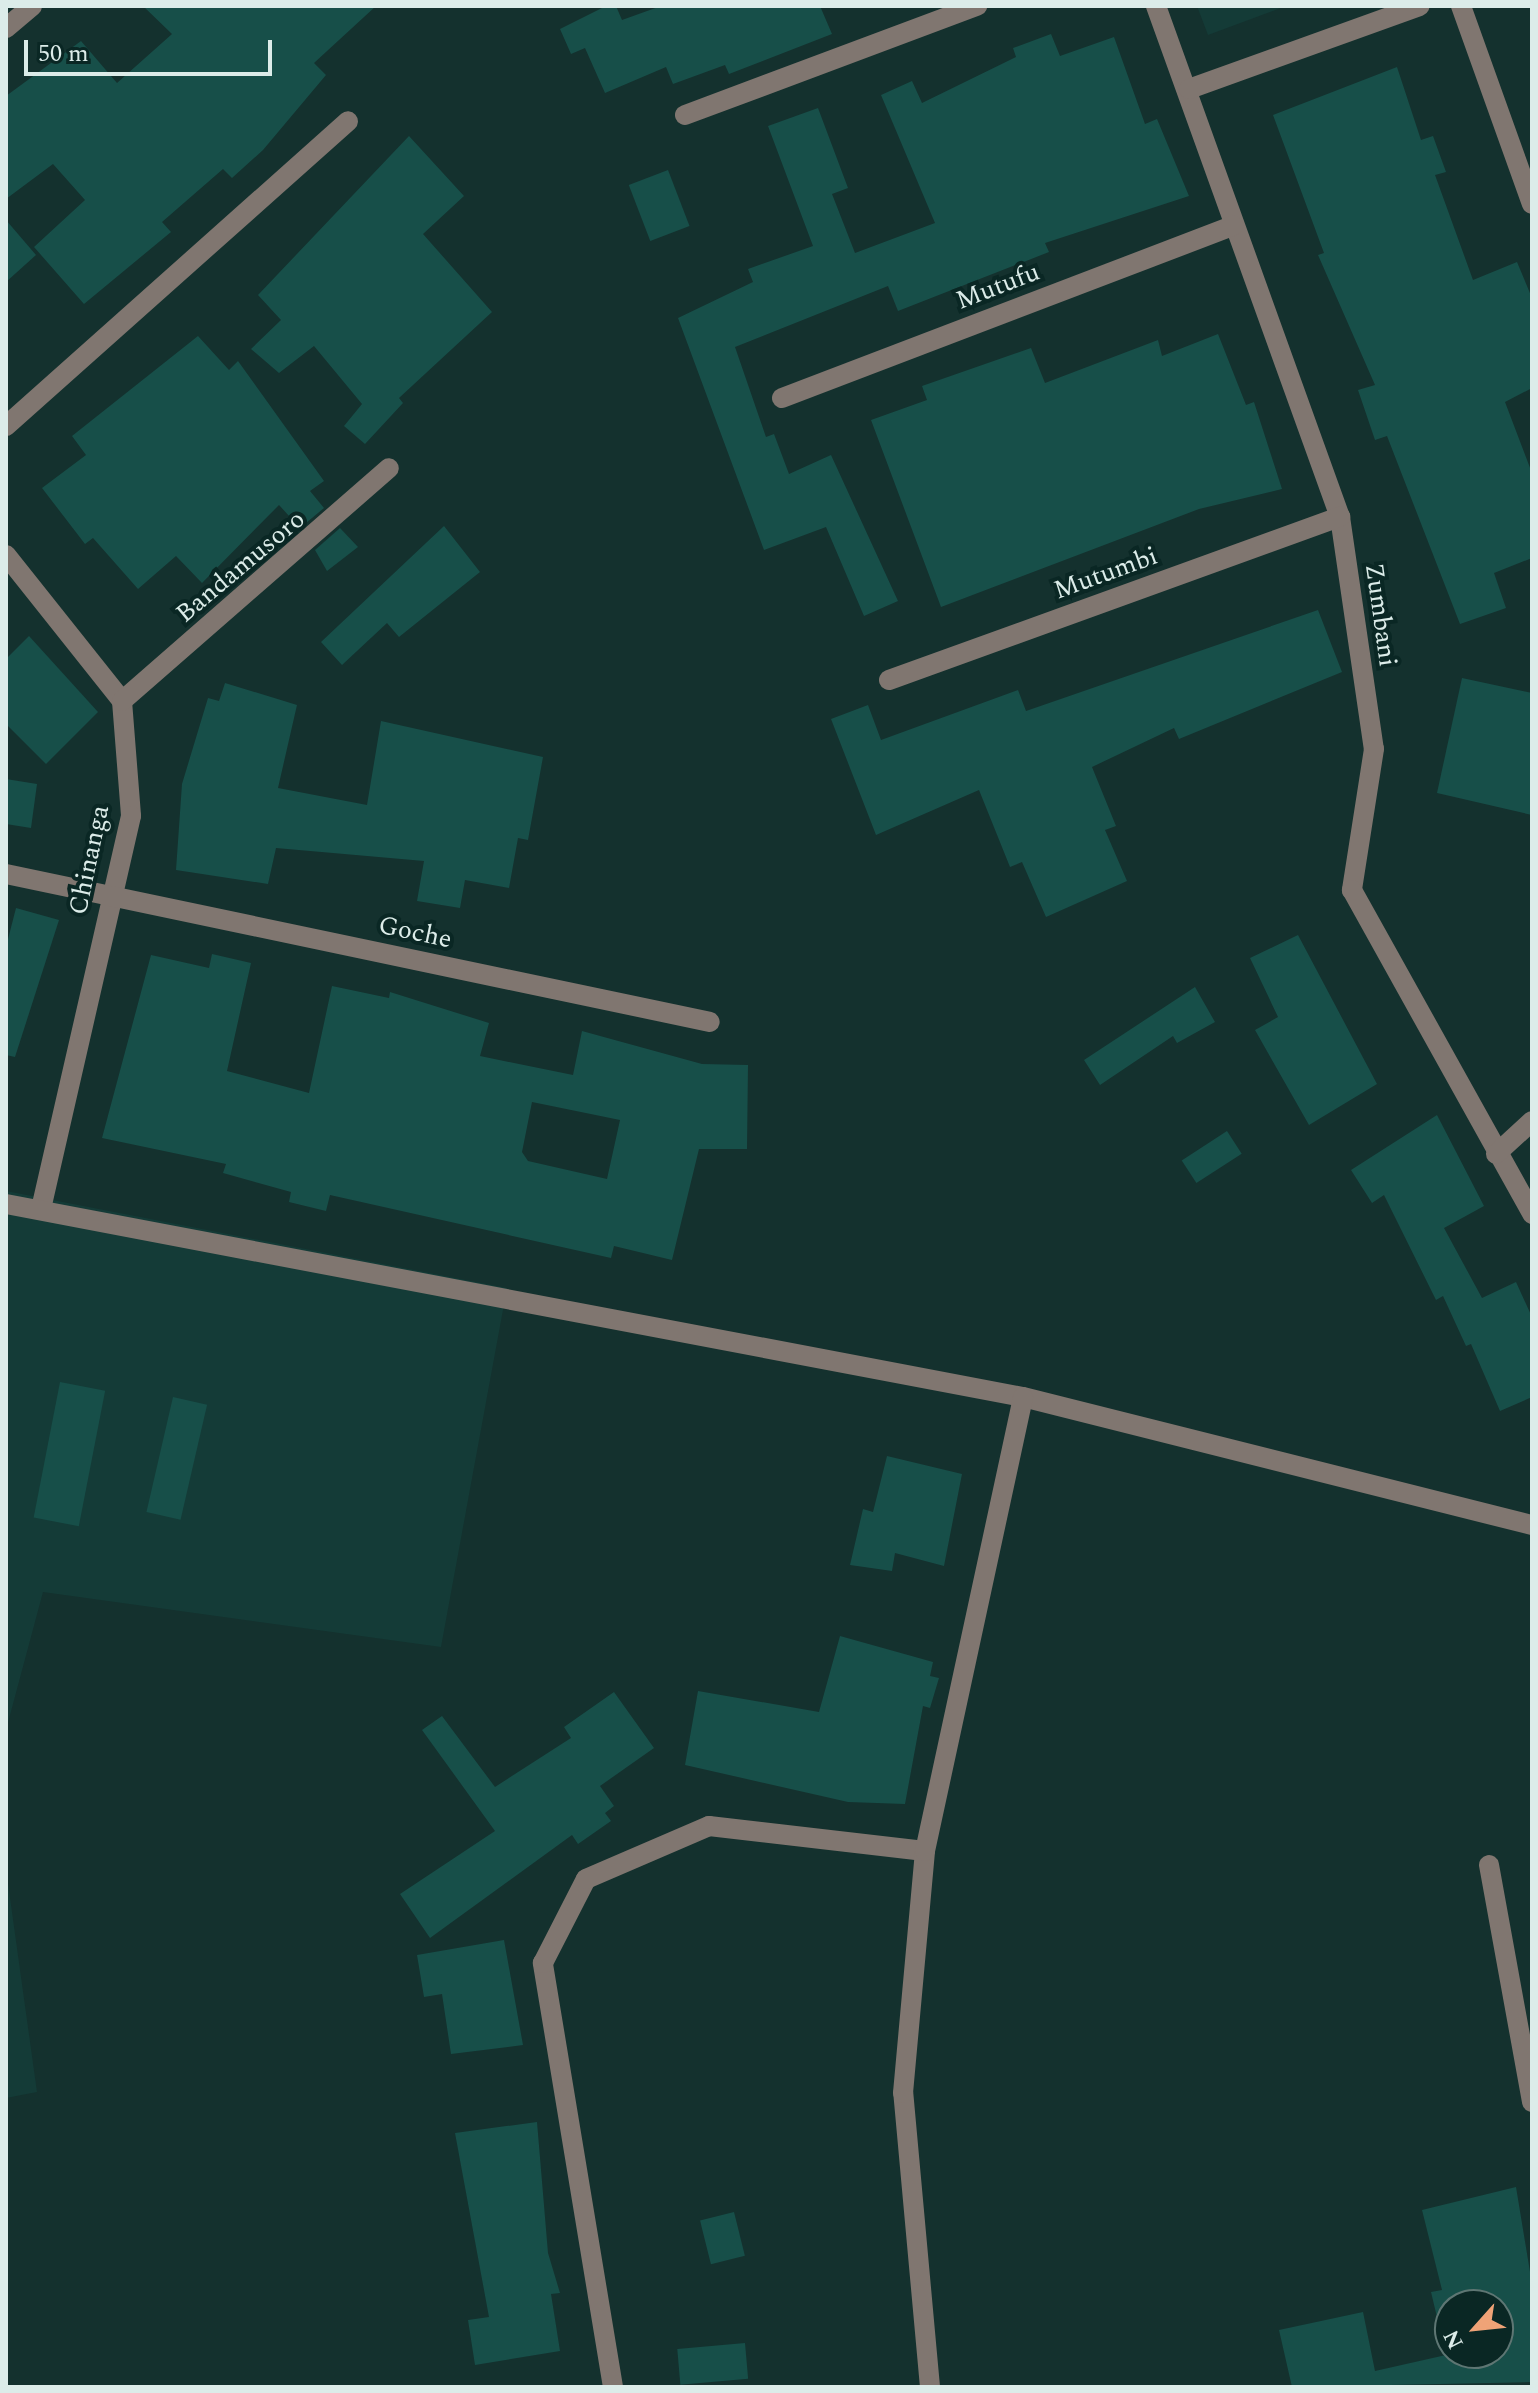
<!DOCTYPE html>
<style>
body{margin:0}
#map{position:relative;width:1538px;height:2393px;overflow:hidden;background:#14312e;font-family:Spectral,serif}
div>[style]{position:absolute}
.built>*{inset:0;background:#143b37}
.building>*{inset:0;background:#174f49;transform-origin:0 0}
.minor>*{height:20px;margin:-10px;padding:0 10px;transform-origin:10px;border-radius:10px;background:#807670}
span{translate:-50% -50%;white-space:nowrap;text-align:center;line-height:1.15;-webkit-text-stroke:8px #0a2724;paint-order:stroke}
.street-label{font-size:26px;color:#dcece9}
.frame{position:absolute;inset:0;border:8px solid #dcece9;pointer-events:none}
.north{position:absolute;left:1434px;top:2289px;width:80px;height:80px;box-sizing:border-box;background:#0a2724;border:2px solid #5e7673;border-radius:50%;rotate:243deg;font-size:22px;font-weight:700;line-height:32px;text-align:center;color:#dcece9}
.north::after{content:'';display:block;margin:auto;width:28px;height:36px;background:#efa377;clip-path:polygon(50% 0,100% 100%,50% 72%,0 100%)}
.scale{position:absolute;left:24px;top:40px;width:248px;height:36px;box-sizing:border-box;border:4px solid #dcece9;border-top:0;padding-left:10px;font-size:24px;line-height:28px;white-space:nowrap;color:#dcece9;-webkit-text-stroke:6px #0a2724;paint-order:stroke}
</style>
<div id="map">
<div class="built">
<i style="clip-path:polygon(1197px 6px,1286px 6px,1208px 35px)"></i>
<i style="clip-path:polygon(6px 1191px,507px 1288px,441px 1647px,43px 1592px,6px 1730px)"></i>
<i style="clip-path:polygon(6px 1869px,37px 2092px,6px 2098px)"></i>
</div>
<div class="building">
<i style="clip-path:polygon(143px 6px,376px 6px,314px 63px,326px 75px,263px 150px,232px 178px,223px 169px,162px 222px,171px 232px,84px 304px,34px 247px,85px 200px,53px 164px,6px 199px,6px 96px,81px 41px,117px 83px,172px 34px)"></i>
<i style="clip-path:polygon(606px 6px,616px 6px,622px 20px,661px 6px,820px 6px,832px 34px,729px 74px,725px 65px,673px 84px,666px 67px,605px 93px,585px 48px,571px 54px,560px 29px)"></i>
<i style="clip-path:polygon(1051px 34px,1060px 56px,1114px 37px,1145px 124px,1157px 119px,1189px 196px,1045px 243px,1049px 252px,898px 311px,888px 286px,735px 347px,766px 437px,774px 434px,789px 474px,831px 455px,898px 601px,864px 616px,826px 527px,764px 550px,678px 318px,753px 282px,748px 269px,813px 246px,768px 126px,818px 108px,848px 188px,832px 194px,855px 253px,935px 223px,881px 95px,912px 81px,922px 103px,1016px 57px,1013px 48px)"></i>
<i style="clip-path:polygon(1397px 67px,1421px 140px,1433px 136px,1446px 172px,1435px 175px,1473px 280px,1517px 262px,1532px 298px,1532px 388px,1505px 402px,1532px 473px,1532px 558px,1494px 573px,1506px 608px,1460px 624px,1387px 436px,1375px 440px,1358px 390px,1375px 385px,1318px 255px,1324px 253px,1273px 115px)"></i>
<i style="clip-path:polygon(409px 136px,464px 196px,423px 234px,492px 312px,399px 398px,403px 403px,365px 444px,344px 426px,362px 404px,314px 346px,279px 373px,251px 349px,281px 320px,258px 295px)"></i>
<i style="left:668px;top:170px;width:60px;height:42px;rotate:69deg"></i>
<i style="clip-path:polygon(6px 220px,36px 255px,6px 282px)"></i>
<i style="clip-path:polygon(1218px 334px,1246px 405px,1254px 402px,1282px 489px,1199px 509px,941px 607px,871px 420px,927px 400px,922px 386px,1031px 348px,1045px 383px,1158px 340px,1162px 356px)"></i>
<i style="clip-path:polygon(198px 336px,229px 370px,238px 361px,324px 481px,310px 491px,324px 508px,300px 528px,279px 505px,202px 583px,176px 556px,138px 589px,93px 538px,85px 544px,42px 488px,86px 455px,72px 436px)"></i>
<i style="clip-path:polygon(444px 526px,480px 572px,399px 637px,387px 623px,342px 665px,321px 642px)"></i>
<i style="clip-path:polygon(340px 528px,358px 547px,327px 571px,315px 550px)"></i>
<i style="clip-path:polygon(1318px 610px,1342px 672px,1179px 739px,1174px 728px,1092px 767px,1116px 826px,1105px 830px,1127px 881px,1046px 917px,1022px 862px,1010px 867px,979px 790px,876px 835px,831px 719px,868px 705px,881px 740px,1018px 690px,1026px 711px)"></i>
<i style="clip-path:polygon(29px 636px,98px 712px,46px 764px,6px 724px,6px 659px)"></i>
<i style="clip-path:polygon(1462px 678px,1532px 693px,1532px 815px,1437px 793px)"></i>
<i style="clip-path:polygon(225px 683px,297px 705px,278px 788px,367px 805px,381px 721px,543px 757px,528px 840px,518px 838px,509px 888px,465px 880px,460px 908px,417px 901px,424px 861px,276px 848px,268px 884px,176px 870px,182px 784px,208px 698px,219px 701px)"></i>
<i style="clip-path:polygon(6px 779px,37px 784px,31px 828px,6px 824px)"></i>
<i style="clip-path:polygon(16px 908px,59px 920px,15px 1057px,6px 1055px,6px 947px)"></i>
<i style="clip-path:polygon(1298px 935px,1377px 1084px,1309px 1125px,1255px 1030px,1278px 1017px,1250px 958px)"></i>
<i style="clip-path:polygon(evenodd,212px 954px,251px 963px,227px 1071px,309px 1093px,332px 986px,389px 998px,390px 992px,489px 1023px,480px 1056px,573px 1075px,582px 1031px,702px 1064px,748px 1065px,747px 1149px,699px 1149px,672px 1260px,614px 1246px,611px 1258px,330px 1195px,326px 1211px,289px 1202px,291px 1192px,223px 1173px,226px 1164px,102px 1138px,151px 955px,209px 968px,212px 954px,532px 1102px,620px 1120px,607px 1179px,528px 1161px,522px 1152px,532px 1102px)"></i>
<i style="clip-path:polygon(1195px 987px,1215px 1022px,1177px 1043px,1173px 1036px,1100px 1085px,1084px 1060px)"></i>
<i style="clip-path:polygon(1437px 1115px,1484px 1206px,1444px 1228px,1482px 1298px,1516px 1282px,1532px 1317px,1532px 1397px,1500px 1411px,1471px 1344px,1466px 1346px,1443px 1296px,1436px 1300px,1384px 1195px,1372px 1203px,1351px 1170px)"></i>
<i style="left:1227px;top:1131px;width:27px;height:54px;rotate:57deg"></i>
<i style="left:60px;top:1382px;width:46px;height:138px;rotate:11deg"></i>
<i style="left:173px;top:1397px;width:35px;height:118px;rotate:13deg"></i>
<i style="clip-path:polygon(887px 1456px,962px 1474px,944px 1566px,895px 1553px,892px 1571px,850px 1565px,863px 1509px,873px 1512px)"></i>
<i style="clip-path:polygon(840px 1636px,933px 1662px,930px 1676px,939px 1678px,930px 1708px,923px 1706px,905px 1804px,848px 1802px,685px 1765px,698px 1691px,819px 1712px)"></i>
<i style="clip-path:polygon(614px 1692px,654px 1748px,600px 1786px,614px 1806px,605px 1813px,611px 1821px,578px 1844px,572px 1835px,430px 1938px,400px 1894px,495px 1831px,422px 1730px,442px 1716px,495px 1787px,571px 1738px,564px 1727px)"></i>
<i style="clip-path:polygon(504px 1940px,523px 2045px,451px 2054px,442px 1994px,424px 1997px,417px 1955px)"></i>
<i style="clip-path:polygon(537px 2122px,548px 2253px,560px 2293px,551px 2294px,560px 2351px,475px 2365px,468px 2320px,489px 2317px,455px 2133px)"></i>
<i style="clip-path:polygon(evenodd,1516px 2187px,1532px 2284px,1532px 2382px,1292px 2387px,1279px 2330px,1363px 2312px,1375px 2371px,1446px 2355px,1431px 2292px,1442px 2290px,1422px 2210px,1516px 2187px,1450px 2305px,1498px 2305px,1498px 2353px,1450px 2353px,1450px 2305px)"></i>
<i style="left:734px;top:2212px;width:45px;height:35px;rotate:76deg"></i>
<i style="left:745px;top:2343px;width:36px;height:68px;rotate:85deg"></i>
</div>
<div class="minor">
<i style="left:1156px;top:6px;width:543px;rotate:70.2deg"></i>
<i style="left:1340px;top:517px;width:234px;rotate:81.7deg"></i>
<i style="left:1374px;top:749px;width:143px;rotate:98.9deg"></i>
<i style="left:1352px;top:890px;width:371px;rotate:60.9deg"></i>
<i style="left:1461px;top:6px;width:210px;rotate:70.3deg"></i>
<i style="left:6px;top:28px;width:34px;rotate:-40deg"></i>
<i style="left:1189px;top:89px;width:245px;rotate:-19.8deg"></i>
<i style="left:685px;top:115px;width:312px;rotate:-20.5deg"></i>
<i style="left:782px;top:398px;width:483px;rotate:-20.9deg"></i>
<i style="left:6px;top:426px;width:458px;rotate:-41.7deg"></i>
<i style="left:6px;top:555px;width:186px;rotate:51.5deg"></i>
<i style="left:122px;top:701px;width:115px;rotate:85.5deg"></i>
<i style="left:131px;top:816px;width:403px;rotate:102.9deg"></i>
<i style="left:889px;top:680px;width:480px;rotate:-19.9deg"></i>
<i style="left:122px;top:701px;width:354px;rotate:-41.1deg"></i>
<i style="left:6px;top:874px;width:719px;rotate:11.87deg"></i>
<i style="left:1496px;top:1154px;width:49px;rotate:-42.5deg"></i>
<i style="left:6px;top:1204px;width:1035px;rotate:10.75deg"></i>
<i style="left:1023px;top:1397px;width:525px;rotate:14.12deg"></i>
<i style="left:1489px;top:1865px;width:241px;rotate:79.7deg"></i>
<i style="left:613px;top:2387px;width:430px;rotate:-99.4deg"></i>
<i style="left:543px;top:1963px;width:94px;rotate:-62.9deg"></i>
<i style="left:586px;top:1879px;width:134px;rotate:-23.3deg"></i>
<i style="left:709px;top:1826px;width:217px;rotate:6.6deg"></i>
<i style="left:930px;top:2387px;width:295px;rotate:-95.2deg"></i>
<i style="left:903px;top:2093px;width:243px;rotate:-84.8deg"></i>
<i style="left:925px;top:1851px;width:464px;rotate:-77.8deg"></i>
</div>
<div class="street-label">
<span style="left:998px;top:287px;rotate:-21deg">Mutufu</span>
<span style="left:241px;top:567px;rotate:-40deg">Bandamusoro</span>
<span style="left:1106px;top:574px;rotate:-20deg">Mutumbi</span>
<span style="left:1380px;top:615px;rotate:82deg">Zumbani</span>
<span style="left:90px;top:860px;rotate:-78deg">Chinanga</span>
<span style="left:415px;top:933px;rotate:12deg">Goche</span>
</div>
<div class="frame"></div>
<div class="north">N</div>
<div class="scale">50 m</div>
</div>
